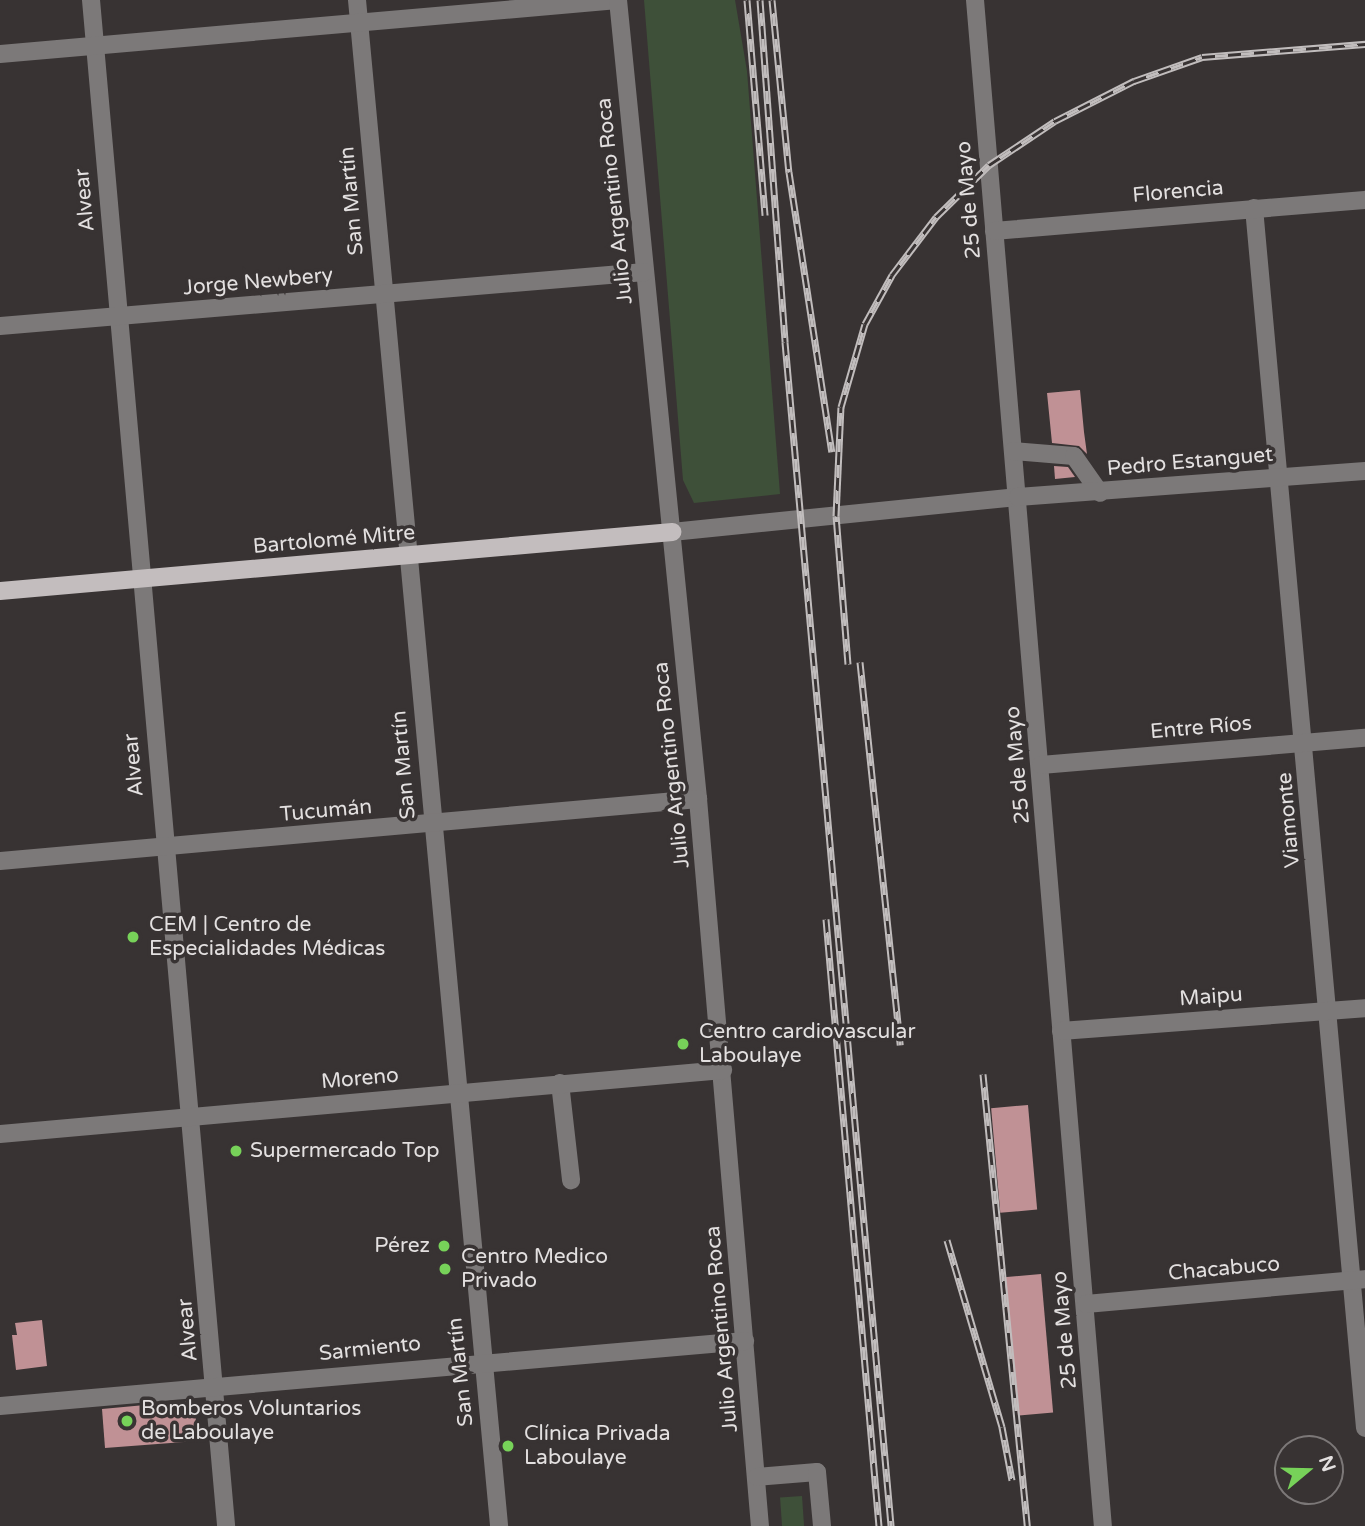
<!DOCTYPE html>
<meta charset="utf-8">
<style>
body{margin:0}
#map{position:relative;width:1365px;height:1526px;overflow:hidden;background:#383333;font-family:"Varela Round",sans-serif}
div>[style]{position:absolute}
.green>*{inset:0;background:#3e5039;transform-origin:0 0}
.building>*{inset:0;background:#c09195;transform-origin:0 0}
.minor>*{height:18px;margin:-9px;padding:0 9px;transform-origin:9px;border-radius:9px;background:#7c7979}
.major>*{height:18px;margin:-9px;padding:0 9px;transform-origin:9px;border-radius:9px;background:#c3bdbe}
.rail>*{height:7px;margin-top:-3.5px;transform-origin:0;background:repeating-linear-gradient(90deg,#383333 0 13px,#c1bdbd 0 26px);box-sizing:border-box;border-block:2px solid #c1bdbd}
.dots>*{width:19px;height:19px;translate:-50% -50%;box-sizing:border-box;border:4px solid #383333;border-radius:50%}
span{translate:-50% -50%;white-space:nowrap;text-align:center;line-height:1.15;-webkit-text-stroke:7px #383333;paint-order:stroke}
.street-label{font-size:21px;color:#e3e0e0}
.poi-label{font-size:21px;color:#e3e0e0}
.left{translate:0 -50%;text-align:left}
.right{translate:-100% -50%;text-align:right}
.north{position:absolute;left:1274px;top:1435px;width:70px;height:70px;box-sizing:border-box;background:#383333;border:2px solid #7c7878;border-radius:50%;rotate:71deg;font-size:19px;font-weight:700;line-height:28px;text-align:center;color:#e3e0e0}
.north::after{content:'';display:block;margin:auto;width:24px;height:32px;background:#77d259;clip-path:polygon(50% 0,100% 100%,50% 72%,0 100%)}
</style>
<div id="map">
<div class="green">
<i style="clip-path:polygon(644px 0,735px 0,747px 71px,780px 494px,694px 503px,683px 480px)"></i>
<i style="left:802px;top:1496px;width:30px;height:22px;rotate:86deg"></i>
</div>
<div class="building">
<i style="clip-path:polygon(1080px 390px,1084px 432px,1087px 454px,1079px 446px,1052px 443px,1047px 393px)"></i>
<i style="clip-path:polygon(1054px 466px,1068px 467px,1075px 477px,1055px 479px)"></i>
<i style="left:1028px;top:1105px;width:105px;height:37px;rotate:85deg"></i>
<i style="left:1041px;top:1274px;width:139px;height:37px;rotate:85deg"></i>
<i style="clip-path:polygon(42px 1320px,47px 1366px,16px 1370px,12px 1335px,17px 1335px,15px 1323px)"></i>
<i style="clip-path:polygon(188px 1401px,195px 1405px,197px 1441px,105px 1448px,102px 1409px)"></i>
</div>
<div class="minor">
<i style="left:91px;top:0;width:1532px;rotate:84.94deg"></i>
<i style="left:357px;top:0;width:1533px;rotate:84.68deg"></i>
<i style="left:975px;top:0;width:1531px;rotate:85.21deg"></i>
<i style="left:0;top:54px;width:620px;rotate:-4.99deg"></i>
<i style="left:618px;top:0;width:803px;rotate:84.28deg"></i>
<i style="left:698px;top:799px;width:730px;rotate:85.13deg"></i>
<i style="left:1254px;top:208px;width:1225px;rotate:84.8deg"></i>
<i style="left:994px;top:231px;width:372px;rotate:-4.8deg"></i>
<i style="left:0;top:326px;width:647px;rotate:-4.79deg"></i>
<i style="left:1013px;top:451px;width:61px;rotate:4.7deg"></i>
<i style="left:1074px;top:456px;width:45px;rotate:54.9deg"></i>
<i style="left:672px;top:532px;width:348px;rotate:-5.8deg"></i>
<i style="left:1018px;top:497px;width:348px;rotate:-4.3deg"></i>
<i style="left:1041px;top:765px;width:325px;rotate:-4.8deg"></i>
<i style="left:0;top:861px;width:701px;rotate:-5.08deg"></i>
<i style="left:1061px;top:1031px;width:305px;rotate:-4.3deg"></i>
<i style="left:560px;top:1083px;width:98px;rotate:83.5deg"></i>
<i style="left:0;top:1134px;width:726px;rotate:-5.06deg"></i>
<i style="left:1086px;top:1304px;width:280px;rotate:-5.1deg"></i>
<i style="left:0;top:1406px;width:748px;rotate:-4.99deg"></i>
<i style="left:757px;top:1477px;width:60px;rotate:-4.8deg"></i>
<i style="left:817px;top:1472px;width:54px;rotate:84.7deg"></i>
</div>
<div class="major">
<i style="left:0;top:591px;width:675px;rotate:-5.02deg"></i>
</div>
<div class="rail">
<i style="left:747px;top:0;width:216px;rotate:85.2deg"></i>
<i style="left:760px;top:0;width:343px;rotate:85.8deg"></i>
<i style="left:785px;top:342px;width:1189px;rotate:84.88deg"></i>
<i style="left:772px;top:0;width:173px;rotate:84.4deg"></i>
<i style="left:789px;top:172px;width:283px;rotate:81.3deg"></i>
<i style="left:860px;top:662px;width:385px;rotate:84deg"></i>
<i style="left:848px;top:664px;width:148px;rotate:-94.6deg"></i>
<i style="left:836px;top:516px;width:109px;rotate:-87.4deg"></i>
<i style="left:841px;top:407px;width:86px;rotate:-73.9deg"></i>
<i style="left:865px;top:324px;width:56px;rotate:-61.1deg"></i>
<i style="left:892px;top:275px;width:73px;rotate:-52.8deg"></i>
<i style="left:936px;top:217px;width:74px;rotate:-44.5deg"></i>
<i style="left:989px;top:165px;width:79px;rotate:-33.7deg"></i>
<i style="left:1055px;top:121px;width:89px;rotate:-26.9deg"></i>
<i style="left:1134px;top:81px;width:72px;rotate:-19.4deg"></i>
<i style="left:1202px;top:57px;width:164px;rotate:-4.6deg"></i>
<i style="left:826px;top:919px;width:609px;rotate:85.01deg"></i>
<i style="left:983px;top:1074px;width:454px;rotate:84.4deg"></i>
<i style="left:947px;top:1240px;width:195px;rotate:73.6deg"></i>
<i style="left:1002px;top:1427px;width:54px;rotate:79.3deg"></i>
</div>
<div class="dots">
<i style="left:133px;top:937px;background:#77d259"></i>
<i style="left:683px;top:1044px;background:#77d259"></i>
<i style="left:236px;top:1151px;background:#77d259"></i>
<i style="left:444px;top:1246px;background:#77d259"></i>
<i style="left:445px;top:1269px;background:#77d259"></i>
<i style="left:127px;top:1421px;background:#77d259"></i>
<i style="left:508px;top:1446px;background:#77d259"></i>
</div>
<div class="street-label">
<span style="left:1178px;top:192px;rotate:-5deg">Florencia</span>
<span style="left:85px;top:200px;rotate:-95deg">Alvear</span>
<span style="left:969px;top:200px;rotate:-95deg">25 de Mayo</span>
<span style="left:352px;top:201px;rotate:-95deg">San Martín</span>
<span style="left:615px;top:201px;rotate:-96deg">Julio Argentino Roca</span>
<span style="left:258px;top:282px;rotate:-5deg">Jorge Newbery</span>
<span style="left:1190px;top:462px;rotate:-5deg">Pedro Estanguet</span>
<span style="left:334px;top:540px;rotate:-5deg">Bartolomé Mitre</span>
<span style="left:1201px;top:728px;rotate:-5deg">Entre Ríos</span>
<span style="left:134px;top:765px;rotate:-95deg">Alvear</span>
<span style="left:404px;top:765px;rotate:-95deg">San Martín</span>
<span style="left:672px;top:765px;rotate:-96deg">Julio Argentino Roca</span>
<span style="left:1018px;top:765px;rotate:-95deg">25 de Mayo</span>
<span style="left:326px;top:811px;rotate:-5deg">Tucumán</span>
<span style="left:1289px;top:820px;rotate:-95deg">Viamonte</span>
<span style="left:1211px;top:997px;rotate:-4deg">Maipu</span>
<span style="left:360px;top:1079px;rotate:-5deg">Moreno</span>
<span style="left:1224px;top:1269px;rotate:-5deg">Chacabuco</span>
<span style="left:722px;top:1329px;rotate:-95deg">Julio Argentino Roca</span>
<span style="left:188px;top:1330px;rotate:-95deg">Alvear</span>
<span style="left:1065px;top:1330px;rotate:-95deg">25 de Mayo</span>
<span style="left:370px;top:1349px;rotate:-6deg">Sarmiento</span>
<span style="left:461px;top:1372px;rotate:-96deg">San Martín</span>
</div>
<div class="poi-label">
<span class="left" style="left:149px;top:937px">CEM | Centro de<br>Especialidades Médicas</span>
<span class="left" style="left:699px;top:1044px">Centro cardiovascular<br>Laboulaye</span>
<span class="left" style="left:250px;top:1151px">Supermercado Top</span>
<span class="right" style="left:430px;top:1246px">Pérez</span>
<span class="left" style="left:461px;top:1269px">Centro Medico<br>Privado</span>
<span class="left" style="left:141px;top:1421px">Bomberos Voluntarios<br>de Laboulaye</span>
<span class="left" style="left:524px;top:1446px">Clínica Privada<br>Laboulaye</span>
</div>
<div class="north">N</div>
</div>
